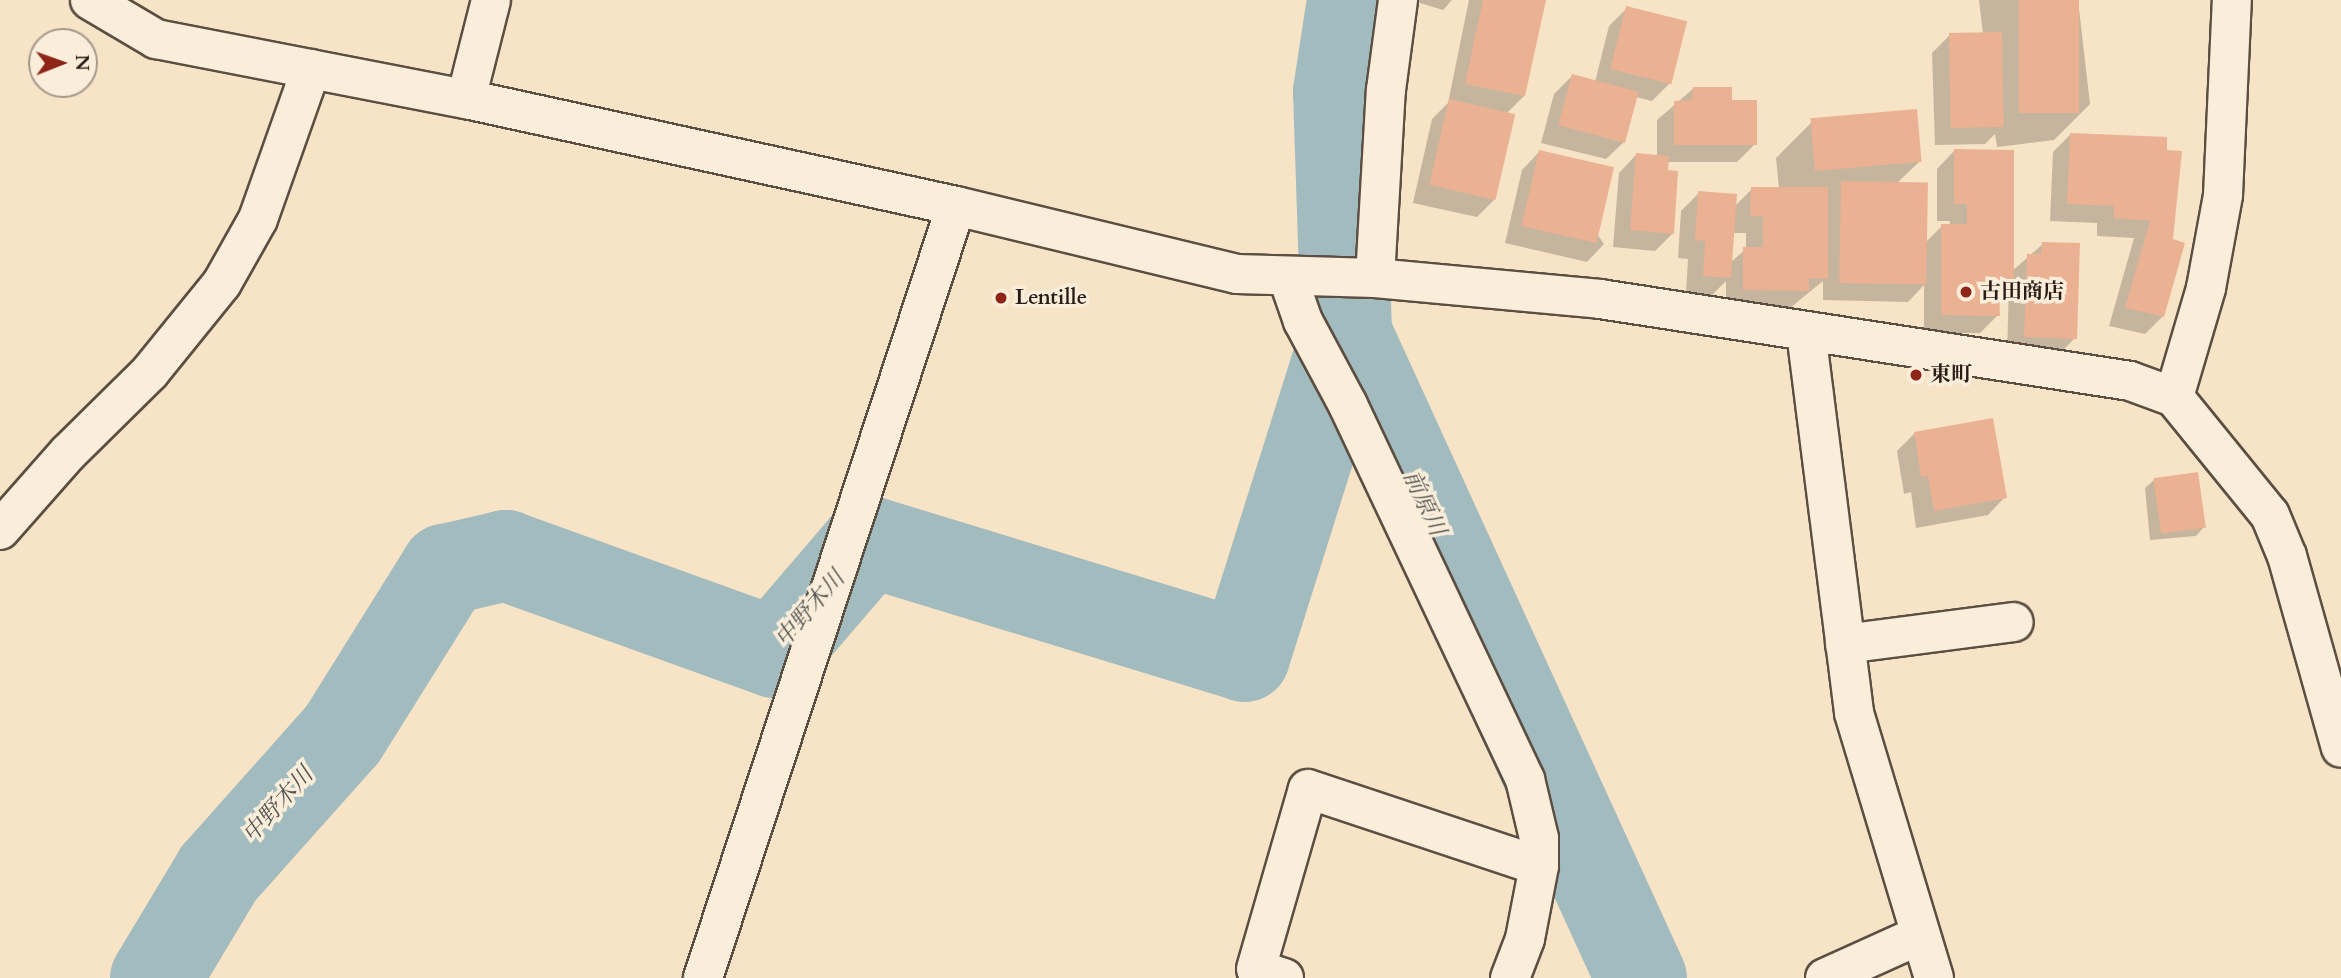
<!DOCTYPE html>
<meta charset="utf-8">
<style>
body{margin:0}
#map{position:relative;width:2341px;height:978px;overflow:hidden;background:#f7e3c6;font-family:Cardo,"Noto Serif JP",serif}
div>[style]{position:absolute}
.shadow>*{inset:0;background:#0003}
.river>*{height:91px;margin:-45.5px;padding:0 45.5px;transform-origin:45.5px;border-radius:45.5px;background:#a2bbbf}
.building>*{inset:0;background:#eab193;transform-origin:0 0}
.roads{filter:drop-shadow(2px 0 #5b4e42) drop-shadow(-2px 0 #5b4e42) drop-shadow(0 2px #5b4e42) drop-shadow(0 -2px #5b4e42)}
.street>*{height:38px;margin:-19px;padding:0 19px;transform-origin:19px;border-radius:19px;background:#faedda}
.secondary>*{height:38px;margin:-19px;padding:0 19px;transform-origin:19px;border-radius:19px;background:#faedda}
.dots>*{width:19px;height:19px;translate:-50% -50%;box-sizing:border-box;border:4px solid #faedda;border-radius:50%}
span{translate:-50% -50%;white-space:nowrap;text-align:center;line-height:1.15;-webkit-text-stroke:7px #faedda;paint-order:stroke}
.poi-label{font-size:21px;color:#271c16;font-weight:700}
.left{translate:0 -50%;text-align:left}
.water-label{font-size:23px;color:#525451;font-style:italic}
.north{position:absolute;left:28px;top:28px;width:70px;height:70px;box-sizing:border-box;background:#faedda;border:2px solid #a6998c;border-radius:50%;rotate:89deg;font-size:19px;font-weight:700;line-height:28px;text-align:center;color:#271c16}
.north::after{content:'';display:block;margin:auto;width:24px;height:32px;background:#8f2418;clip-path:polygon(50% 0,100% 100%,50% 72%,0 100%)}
</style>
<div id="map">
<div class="shadow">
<i style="clip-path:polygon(1410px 0,1452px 0,1443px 10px)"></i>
<i style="clip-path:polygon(1469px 0,1544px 0,1524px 96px,1506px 114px,1495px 199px,1477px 217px,1413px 203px,1432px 119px,1448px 103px)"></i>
<i style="clip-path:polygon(1979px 0,2078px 0,2090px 104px,2054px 140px,1997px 147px,1995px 134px,1985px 144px,1935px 145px,1932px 53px,1950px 35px,1983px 34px)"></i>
<i style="clip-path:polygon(1627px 8px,1670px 83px,1652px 101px,1636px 97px,1624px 142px,1606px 159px,1541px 143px,1554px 94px,1572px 76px,1595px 82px,1609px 26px)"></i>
<i style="clip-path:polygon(1694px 88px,1731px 102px,1755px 144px,1737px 162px,1667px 162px,1673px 233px,1655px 251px,1613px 247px,1619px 173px,1636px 155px,1657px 157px,1657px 120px)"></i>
<i style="clip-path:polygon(evenodd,1812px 122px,1920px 161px,1897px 183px,1926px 242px,1942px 226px,1950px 226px,1950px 221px,1937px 221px,1937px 169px,1954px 151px,2012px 271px,2043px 244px,2075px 338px,2057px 356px,2007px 354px,2009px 286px,1998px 297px,1998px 315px,1980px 333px,1924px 333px,1924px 285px,1908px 302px,1823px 300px,1823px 281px,1790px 308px,1726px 307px,1726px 281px,1712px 295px,1686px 293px,1688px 259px,1678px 258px,1681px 211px,1699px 193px,1735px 206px,1752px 189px,1779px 189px,1776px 158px,1812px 122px,1733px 233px,1746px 233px,1746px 249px,1731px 262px,1733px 233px)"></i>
<i style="clip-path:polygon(2071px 134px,2171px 241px,2163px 316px,2145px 334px,2109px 326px,2134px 238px,2097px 236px,2097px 223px,2050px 221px,2053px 152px)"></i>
<i style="clip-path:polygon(1539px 152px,1604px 244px,1587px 262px,1505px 243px,1522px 170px)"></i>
<i style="clip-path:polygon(1915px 433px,2005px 497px,1988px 515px,1916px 528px,1911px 492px,1904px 494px,1897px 451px)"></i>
<i style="clip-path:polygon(2154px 480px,2204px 527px,2196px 536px,2150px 540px,2145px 488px)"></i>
</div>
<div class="river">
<i style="left:1352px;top:0;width:92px;rotate:98.7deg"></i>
<i style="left:1338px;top:91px;width:242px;rotate:88.1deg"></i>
<i style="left:1346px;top:333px;width:709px;rotate:65.42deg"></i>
<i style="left:155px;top:978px;width:122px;rotate:-59deg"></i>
<i style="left:218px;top:873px;width:186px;rotate:-48.3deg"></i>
<i style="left:342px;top:734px;width:195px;rotate:-58deg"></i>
<i style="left:445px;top:569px;width:62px;rotate:-13.1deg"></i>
<i style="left:505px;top:555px;width:286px;rotate:19.8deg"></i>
<i style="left:774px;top:652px;width:146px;rotate:-49.4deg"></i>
<i style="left:869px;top:541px;width:392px;rotate:17deg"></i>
<i style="left:1244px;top:656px;width:339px;rotate:-72.5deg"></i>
</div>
<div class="building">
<i style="clip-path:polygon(1483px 0,1546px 0,1525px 96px,1465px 84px)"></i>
<i style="left:2019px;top:0;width:60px;height:113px"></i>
<i style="left:1626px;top:6px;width:63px;height:65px;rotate:14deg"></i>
<i style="left:2002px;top:32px;width:95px;height:53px;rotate:89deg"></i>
<i style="left:1572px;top:74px;width:69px;height:53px;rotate:15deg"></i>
<i style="clip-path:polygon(1693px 87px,1732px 87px,1732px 100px,1757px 100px,1757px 145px,1674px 145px,1674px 101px,1692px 100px)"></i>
<i style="left:1449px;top:99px;width:68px;height:88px;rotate:13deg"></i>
<i style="left:1917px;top:109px;width:53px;height:107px;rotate:85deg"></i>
<i style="clip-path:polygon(2070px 133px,2167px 137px,2167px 150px,2182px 151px,2173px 239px,2185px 243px,2164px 317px,2125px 308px,2150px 221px,2114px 218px,2114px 206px,2067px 204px)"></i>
<i style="clip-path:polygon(1954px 149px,2014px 150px,2014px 284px,1999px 283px,2000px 316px,1941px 315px,1941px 224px,1967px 224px,1967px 204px,1954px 204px)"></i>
<i style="left:1539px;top:150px;width:77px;height:78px;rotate:13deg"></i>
<i style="clip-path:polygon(1636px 153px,1669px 156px,1668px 170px,1678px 171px,1674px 234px,1630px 230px)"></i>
<i style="left:1841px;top:181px;width:87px;height:102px;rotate:1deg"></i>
<i style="clip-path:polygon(1751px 187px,1828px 187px,1828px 279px,1809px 278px,1809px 291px,1743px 290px,1743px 247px,1763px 247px,1763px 216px,1750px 216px)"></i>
<i style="clip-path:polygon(1698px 191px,1737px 194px,1731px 278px,1703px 276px,1705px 241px,1695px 240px)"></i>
<i style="clip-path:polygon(2042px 242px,2080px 243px,2077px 339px,2024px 337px,2027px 254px,2041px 254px)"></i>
<i style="clip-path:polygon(1993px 418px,2007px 498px,1934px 511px,1928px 476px,1921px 477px,1914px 432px)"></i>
<i style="left:2198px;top:472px;width:56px;height:45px;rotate:82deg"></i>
</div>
<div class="roads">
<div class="street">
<i style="left:466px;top:99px;width:102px;rotate:-75.8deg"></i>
<i style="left:1288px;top:278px;width:46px;rotate:70.8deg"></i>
<i style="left:1303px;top:321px;width:95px;rotate:61.8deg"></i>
<i style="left:1348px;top:405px;width:414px;rotate:64.7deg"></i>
<i style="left:1525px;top:779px;width:61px;rotate:76.7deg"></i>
<i style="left:1539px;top:838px;width:28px;rotate:90deg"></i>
<i style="left:1539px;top:866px;width:74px;rotate:100.9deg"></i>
<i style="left:1525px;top:939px;width:42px;rotate:111deg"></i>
<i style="left:1375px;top:278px;width:188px;rotate:-86.7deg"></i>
<i style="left:1386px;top:90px;width:91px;rotate:-82.4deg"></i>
<i style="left:1806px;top:332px;width:384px;rotate:82.8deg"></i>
<i style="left:1854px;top:713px;width:277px;rotate:73.2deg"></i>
<i style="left:2174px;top:397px;width:114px;rotate:-73.6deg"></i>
<i style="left:2206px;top:288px;width:95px;rotate:-79.6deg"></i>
<i style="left:2223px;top:195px;width:195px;rotate:-87.4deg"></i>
<i style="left:0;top:530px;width:103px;rotate:-48.6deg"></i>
<i style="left:68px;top:453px;width:115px;rotate:-44.6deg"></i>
<i style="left:150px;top:372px;width:114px;rotate:-51deg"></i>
<i style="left:222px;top:283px;width:73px;rotate:-60.6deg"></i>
<i style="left:258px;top:219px;width:159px;rotate:-70.5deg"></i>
<i style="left:1845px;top:644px;width:170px;rotate:-7.4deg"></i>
<i style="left:703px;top:978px;width:812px;rotate:-71.85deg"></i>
<i style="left:1284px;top:978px;width:29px;rotate:-162deg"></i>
<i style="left:1256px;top:969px;width:187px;rotate:-73.9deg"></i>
<i style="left:1308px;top:789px;width:243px;rotate:18.4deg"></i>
<i style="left:1825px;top:978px;width:102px;rotate:-24.3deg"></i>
</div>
<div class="secondary">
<i style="left:90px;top:0;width:77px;rotate:30.6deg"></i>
<i style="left:156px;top:39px;width:316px;rotate:11deg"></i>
<i style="left:466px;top:99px;width:502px;rotate:12.32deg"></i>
<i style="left:956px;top:206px;width:289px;rotate:13.6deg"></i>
<i style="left:1237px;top:274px;width:138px;rotate:1.7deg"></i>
<i style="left:1375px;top:278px;width:226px;rotate:5.3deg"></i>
<i style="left:1600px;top:299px;width:536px;rotate:8.79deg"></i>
<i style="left:2130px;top:381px;width:47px;rotate:20deg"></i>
<i style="left:2174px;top:397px;width:152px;rotate:50.9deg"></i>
<i style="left:2270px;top:515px;width:44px;rotate:67.5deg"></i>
<i style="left:2287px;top:556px;width:199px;rotate:74.3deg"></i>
</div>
</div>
<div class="dots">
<i style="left:1966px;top:292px;background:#8f2418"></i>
<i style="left:1001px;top:298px;background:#8f2418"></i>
<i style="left:1916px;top:375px;background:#8f2418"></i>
</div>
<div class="poi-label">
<span class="left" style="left:1980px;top:292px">古田商店</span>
<span class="left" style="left:1015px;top:298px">Lentille</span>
<span class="left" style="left:1930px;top:375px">東町</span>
</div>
<div class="water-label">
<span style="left:1424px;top:503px;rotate:65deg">前原川</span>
<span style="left:810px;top:609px;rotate:-49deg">中野木川</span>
<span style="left:278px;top:805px;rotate:-48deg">中野木川</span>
</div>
<div class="north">N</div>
</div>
